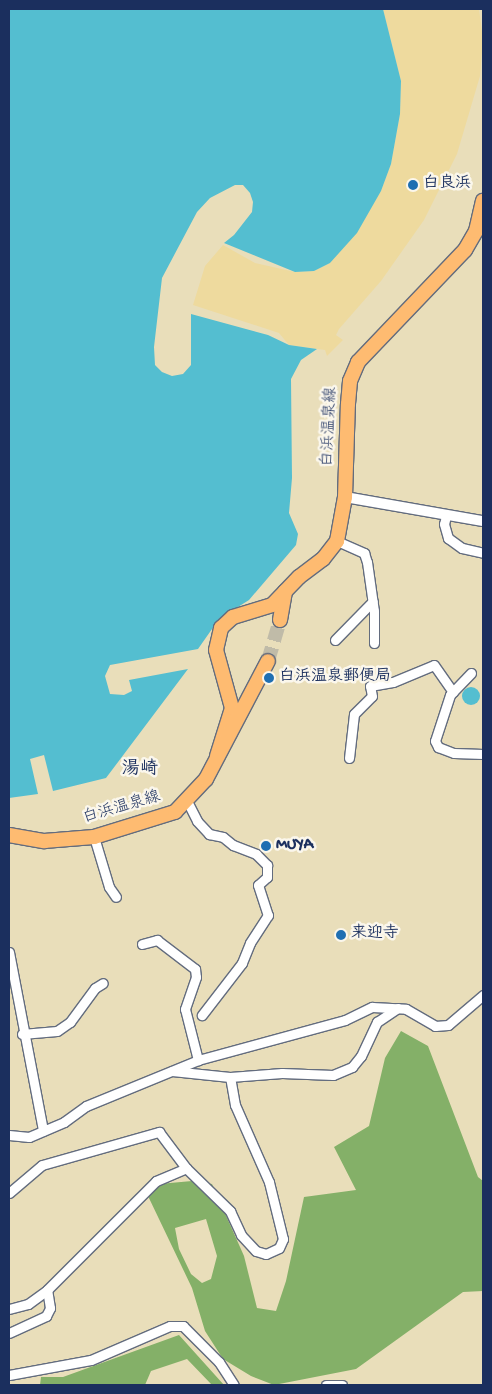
<!DOCTYPE html>
<meta charset="utf-8">
<style>
body{margin:0}
#map{position:relative;width:492px;height:1394px;overflow:hidden;background:#e9deba;font-family:"Gochi Hand","Klee One",sans-serif}
div>[style]{position:absolute}
.forest>*{inset:0;background:#84b068}
.sand>*{inset:0;background:#eeda9e}
.water>*{inset:0;background:#54bed0}
.round{border-radius:50%}
.primary-tunnel>*{height:14px;margin-top:-7px;transform-origin:0;background:repeating-linear-gradient(90deg,#c0bba8 0 14px,transparent 0 21px)}
.roads{filter:drop-shadow(1px 0 #636c7e) drop-shadow(-1px 0 #636c7e) drop-shadow(0 1px #636c7e) drop-shadow(0 -1px #636c7e)}
.minor>*{height:9px;margin:-4.5px;padding:0 4.5px;transform-origin:4.5px;border-radius:4.5px;background:#fff}
.tertiary>*{height:10px;margin:-5px;padding:0 5px;transform-origin:5px;border-radius:5px;background:#fff}
.primary>*{height:14px;margin:-7px;padding:0 7px;transform-origin:7px;border-radius:7px;background:#febb71}
.dots>*{width:14px;height:14px;translate:-50% -50%;box-sizing:border-box;border:2px solid #fbf7ec;border-radius:50%}
span{translate:-50% -50%;white-space:nowrap;text-align:center;line-height:1.15;-webkit-text-stroke:5px #fbf7ec;paint-order:stroke}
.poi-label{font-size:16px;color:#1b2f5e;font-weight:700}
.left{translate:0 -50%;text-align:left}
.street-label{font-size:16px;color:#1b2f5e}
.neighbourhood-label{font-size:18px;color:#1b2f5e;font-weight:700}
.frame{position:absolute;inset:0;border:10px solid #1b2f5e;pointer-events:none}
</style>
<div id="map">
<div class="forest">
<i style="clip-path:polygon(evenodd,401px 1031px,428px 1046px,478px 1177px,483px 1181px,483px 1291px,463px 1292px,356px 1369px,274px 1385px,251px 1376px,223px 1359px,205px 1331px,192px 1288px,148px 1196px,159px 1184px,192px 1181px,212px 1184px,244px 1256px,257px 1308px,276px 1311px,286px 1281px,304px 1197px,356px 1190px,334px 1147px,369px 1126px,385px 1058px,401px 1031px,206px 1219px,217px 1256px,211px 1279px,202px 1283px,191px 1274px,179px 1249px,175px 1228px,206px 1219px)"></i>
<i style="clip-path:polygon(179px 1335px,224px 1385px,212px 1385px,187px 1359px,151px 1371px,145px 1385px,40px 1385px,41px 1377px,63px 1377px)"></i>
</div>
<div class="sand">
<i style="clip-path:polygon(383px 9px,479px 9px,483px 39px,480px 76px,457px 154px,424px 220px,381px 281px,339px 329px,336px 335px,343px 340px,327px 356px,325px 350px,289px 345px,279px 333px,193px 305px,205px 266px,223px 245px,255px 263px,295px 272px,314px 271px,330px 263px,381px 191px,391px 164px,400px 114px,401px 81px)"></i>
</div>
<div class="water">
<i style="clip-path:polygon(9px 9px,383px 9px,401px 81px,400px 114px,391px 164px,381px 191px,357px 233px,330px 263px,314px 271px,295px 272px,224px 243px,234px 235px,252px 212px,253px 202px,250px 193px,243px 185px,235px 185px,210px 198px,197px 212px,162px 278px,154px 347px,155px 365px,162px 372px,172px 376px,183px 374px,191px 365px,191px 314px,268px 335px,289px 345px,317px 349px,301px 360px,291px 379px,292px 478px,289px 513px,298px 534px,296px 545px,249px 600px,219px 619px,198px 649px,110px 665px,105px 676px,110px 694px,124px 695px,132px 691px,129px 680px,188px 669px,106px 778px,53px 791px,44px 755px,30px 759px,38px 794px,9px 798px)"></i>
<i class="round" style="left:462px;top:687px;width:18px;height:18px"></i>
</div>
<div class="primary-tunnel">
<i style="left:268px;top:661px;width:43px;rotate:-73.7deg"></i>
</div>
<div class="roads">
<div class="minor">
<i style="left:446px;top:516px;width:8px;rotate:104deg"></i>
<i style="left:444px;top:524px;width:15px;rotate:74deg"></i>
<i style="left:448px;top:538px;width:17px;rotate:36deg"></i>
<i style="left:462px;top:548px;width:22px;rotate:13deg"></i>
<i style="left:337px;top:541px;width:30px;rotate:24deg"></i>
<i style="left:364px;top:553px;width:9px;rotate:72deg"></i>
<i style="left:367px;top:562px;width:49px;rotate:81.9deg"></i>
<i style="left:374px;top:611px;width:32px;rotate:90deg"></i>
<i style="left:335px;top:640px;width:54px;rotate:-45.7deg"></i>
<i style="left:471px;top:673px;width:30px;rotate:134deg"></i>
<i style="left:450px;top:695px;width:48px;rotate:108.1deg"></i>
<i style="left:435px;top:741px;width:7px;rotate:63deg"></i>
<i style="left:438px;top:747px;width:17px;rotate:21deg"></i>
<i style="left:454px;top:753px;width:29px;rotate:2deg"></i>
<i style="left:349px;top:758px;width:44px;rotate:-83.5deg"></i>
<i style="left:354px;top:714px;width:25px;rotate:-45deg"></i>
<i style="left:372px;top:696px;width:10px;rotate:-101deg"></i>
<i style="left:370px;top:686px;width:23px;rotate:-10deg"></i>
<i style="left:393px;top:682px;width:44px;rotate:-22.5deg"></i>
<i style="left:434px;top:665px;width:33px;rotate:55deg"></i>
<i style="left:187px;top:801px;width:22px;rotate:63deg"></i>
<i style="left:197px;top:821px;width:18px;rotate:47deg"></i>
<i style="left:209px;top:834px;width:14px;rotate:12deg"></i>
<i style="left:223px;top:837px;width:13px;rotate:39deg"></i>
<i style="left:233px;top:845px;width:25px;rotate:21deg"></i>
<i style="left:256px;top:854px;width:16px;rotate:45deg"></i>
<i style="left:267px;top:865px;width:12px;rotate:90deg"></i>
<i style="left:267px;top:877px;width:12px;rotate:138deg"></i>
<i style="left:258px;top:885px;width:32px;rotate:72deg"></i>
<i style="left:268px;top:915px;width:33px;rotate:123deg"></i>
<i style="left:250px;top:943px;width:22px;rotate:112deg"></i>
<i style="left:242px;top:963px;width:66px;rotate:127.6deg"></i>
<i style="left:94px;top:837px;width:52px;rotate:73.3deg"></i>
<i style="left:109px;top:887px;width:12px;rotate:55deg"></i>
<i style="left:142px;top:944px;width:16px;rotate:-15deg"></i>
<i style="left:157px;top:940px;width:48px;rotate:37.3deg"></i>
<i style="left:195px;top:969px;width:8px;rotate:83deg"></i>
<i style="left:196px;top:977px;width:34px;rotate:109deg"></i>
<i style="left:185px;top:1009px;width:53px;rotate:75.7deg"></i>
<i style="left:9px;top:952px;width:182px;rotate:79.2deg"></i>
<i style="left:22px;top:1034px;width:35px;rotate:-5deg"></i>
<i style="left:57px;top:1031px;width:16px;rotate:-35deg"></i>
<i style="left:70px;top:1022px;width:42px;rotate:-53.7deg"></i>
<i style="left:95px;top:988px;width:9px;rotate:-32deg"></i>
<i style="left:172px;top:1071px;width:58px;rotate:5.9deg"></i>
<i style="left:230px;top:1077px;width:52px;rotate:-4.4deg"></i>
<i style="left:282px;top:1073px;width:51px;rotate:2.2deg"></i>
<i style="left:333px;top:1075px;width:21px;rotate:-23deg"></i>
<i style="left:352px;top:1067px;width:14px;rotate:-51deg"></i>
<i style="left:361px;top:1056px;width:38px;rotate:-65deg"></i>
<i style="left:377px;top:1022px;width:25px;rotate:-34deg"></i>
<i style="left:9px;top:1135px;width:20px;rotate:6deg"></i>
<i style="left:29px;top:1137px;width:38px;rotate:-23deg"></i>
<i style="left:64px;top:1122px;width:27px;rotate:-36deg"></i>
<i style="left:86px;top:1106px;width:121px;rotate:-22.3deg"></i>
<i style="left:198px;top:1060px;width:152px;rotate:-15.2deg"></i>
<i style="left:345px;top:1020px;width:30px;rotate:-26deg"></i>
<i style="left:372px;top:1007px;width:34px;rotate:3deg"></i>
<i style="left:406px;top:1009px;width:34px;rotate:30deg"></i>
<i style="left:435px;top:1026px;width:13px;rotate:-4deg"></i>
<i style="left:448px;top:1025px;width:46px;rotate:-40.6deg"></i>
<i style="left:9px;top:1193px;width:43px;rotate:-40.3deg"></i>
<i style="left:42px;top:1165px;width:122px;rotate:-15.8deg"></i>
<i style="left:159px;top:1132px;width:45px;rotate:53.1deg"></i>
<i style="left:186px;top:1168px;width:62px;rotate:44.3deg"></i>
<i style="left:230px;top:1211px;width:26px;rotate:65deg"></i>
<i style="left:241px;top:1235px;width:22px;rotate:47deg"></i>
<i style="left:256px;top:1251px;width:10px;rotate:17deg"></i>
<i style="left:266px;top:1254px;width:14px;rotate:-25deg"></i>
<i style="left:279px;top:1248px;width:10px;rotate:-66deg"></i>
<i style="left:283px;top:1239px;width:59px;rotate:-103.8deg"></i>
<i style="left:269px;top:1182px;width:84px;rotate:-113.8deg"></i>
<i style="left:235px;top:1105px;width:28px;rotate:-100deg"></i>
<i style="left:9px;top:1309px;width:20px;rotate:-15deg"></i>
<i style="left:28px;top:1304px;width:24px;rotate:-36deg"></i>
<i style="left:47px;top:1290px;width:154px;rotate:-45deg"></i>
<i style="left:156px;top:1181px;width:33px;rotate:-23deg"></i>
<i style="left:9px;top:1333px;width:41px;rotate:-24.7deg"></i>
<i style="left:46px;top:1316px;width:9px;rotate:-63deg"></i>
<i style="left:50px;top:1308px;width:18px;rotate:-99deg"></i>
<i style="left:9px;top:1375px;width:83px;rotate:-10.4deg"></i>
<i style="left:91px;top:1360px;width:86px;rotate:-23.3deg"></i>
<i style="left:170px;top:1326px;width:13px"></i>
<i style="left:183px;top:1326px;width:51px;rotate:45deg"></i>
<i style="left:219px;top:1362px;width:27px;rotate:57deg"></i>
<i style="left:326px;top:1385px;width:16px"></i>
</div>
<div class="tertiary">
<i style="left:345px;top:497px;width:140px;rotate:9.9deg"></i>
</div>
<div class="primary">
<i style="left:280px;top:620px;width:29px;rotate:-80deg"></i>
<i style="left:217px;top:756px;width:50px;rotate:-72.6deg"></i>
<i style="left:232px;top:708px;width:60px;rotate:-105.4deg"></i>
<i style="left:216px;top:650px;width:23px;rotate:-77deg"></i>
<i style="left:221px;top:628px;width:16px;rotate:-43deg"></i>
<i style="left:233px;top:617px;width:41px;rotate:-17.1deg"></i>
<i style="left:272px;top:605px;width:39px;rotate:-46deg"></i>
<i style="left:299px;top:577px;width:30px;rotate:-37deg"></i>
<i style="left:323px;top:559px;width:23px;rotate:-52deg"></i>
<i style="left:337px;top:541px;width:45px;rotate:-79.7deg"></i>
<i style="left:345px;top:497px;width:93px;rotate:-88.2deg"></i>
<i style="left:348px;top:404px;width:23px;rotate:-85deg"></i>
<i style="left:350px;top:381px;width:21px;rotate:-67deg"></i>
<i style="left:358px;top:362px;width:155px;rotate:-46.3deg"></i>
<i style="left:465px;top:250px;width:22px;rotate:-60deg"></i>
<i style="left:476px;top:231px;width:31px;rotate:-77deg"></i>
<i style="left:9px;top:835px;width:36px;rotate:10deg"></i>
<i style="left:44px;top:841px;width:50px;rotate:-4.6deg"></i>
<i style="left:94px;top:837px;width:85px;rotate:-17.2deg"></i>
<i style="left:175px;top:812px;width:45px;rotate:-46.8deg"></i>
<i style="left:206px;top:779px;width:133px;rotate:-62.3deg"></i>
</div>
</div>
<div class="dots">
<i style="left:413px;top:185px;background:#1f6fb2"></i>
<i style="left:269px;top:678px;background:#1f6fb2"></i>
<i style="left:266px;top:846px;background:#1f6fb2"></i>
<i style="left:341px;top:935px;background:#1f6fb2"></i>
</div>
<div class="poi-label">
<span class="left" style="left:423px;top:185px">白良浜</span>
<span class="left" style="left:279px;top:678px">白浜温泉郵便局</span>
<span class="left" style="left:276px;top:846px">MUYA</span>
<span class="left" style="left:351px;top:935px">来迎寺</span>
</div>
<div class="street-label">
<span style="left:331px;top:427px;rotate:-87deg">白浜温泉線</span>
<span style="left:122px;top:809px;rotate:-16deg">白浜温泉線</span>
</div>
<div class="neighbourhood-label">
<span style="left:140px;top:770px">湯崎</span>
</div>
<div class="frame"></div>
</div>
